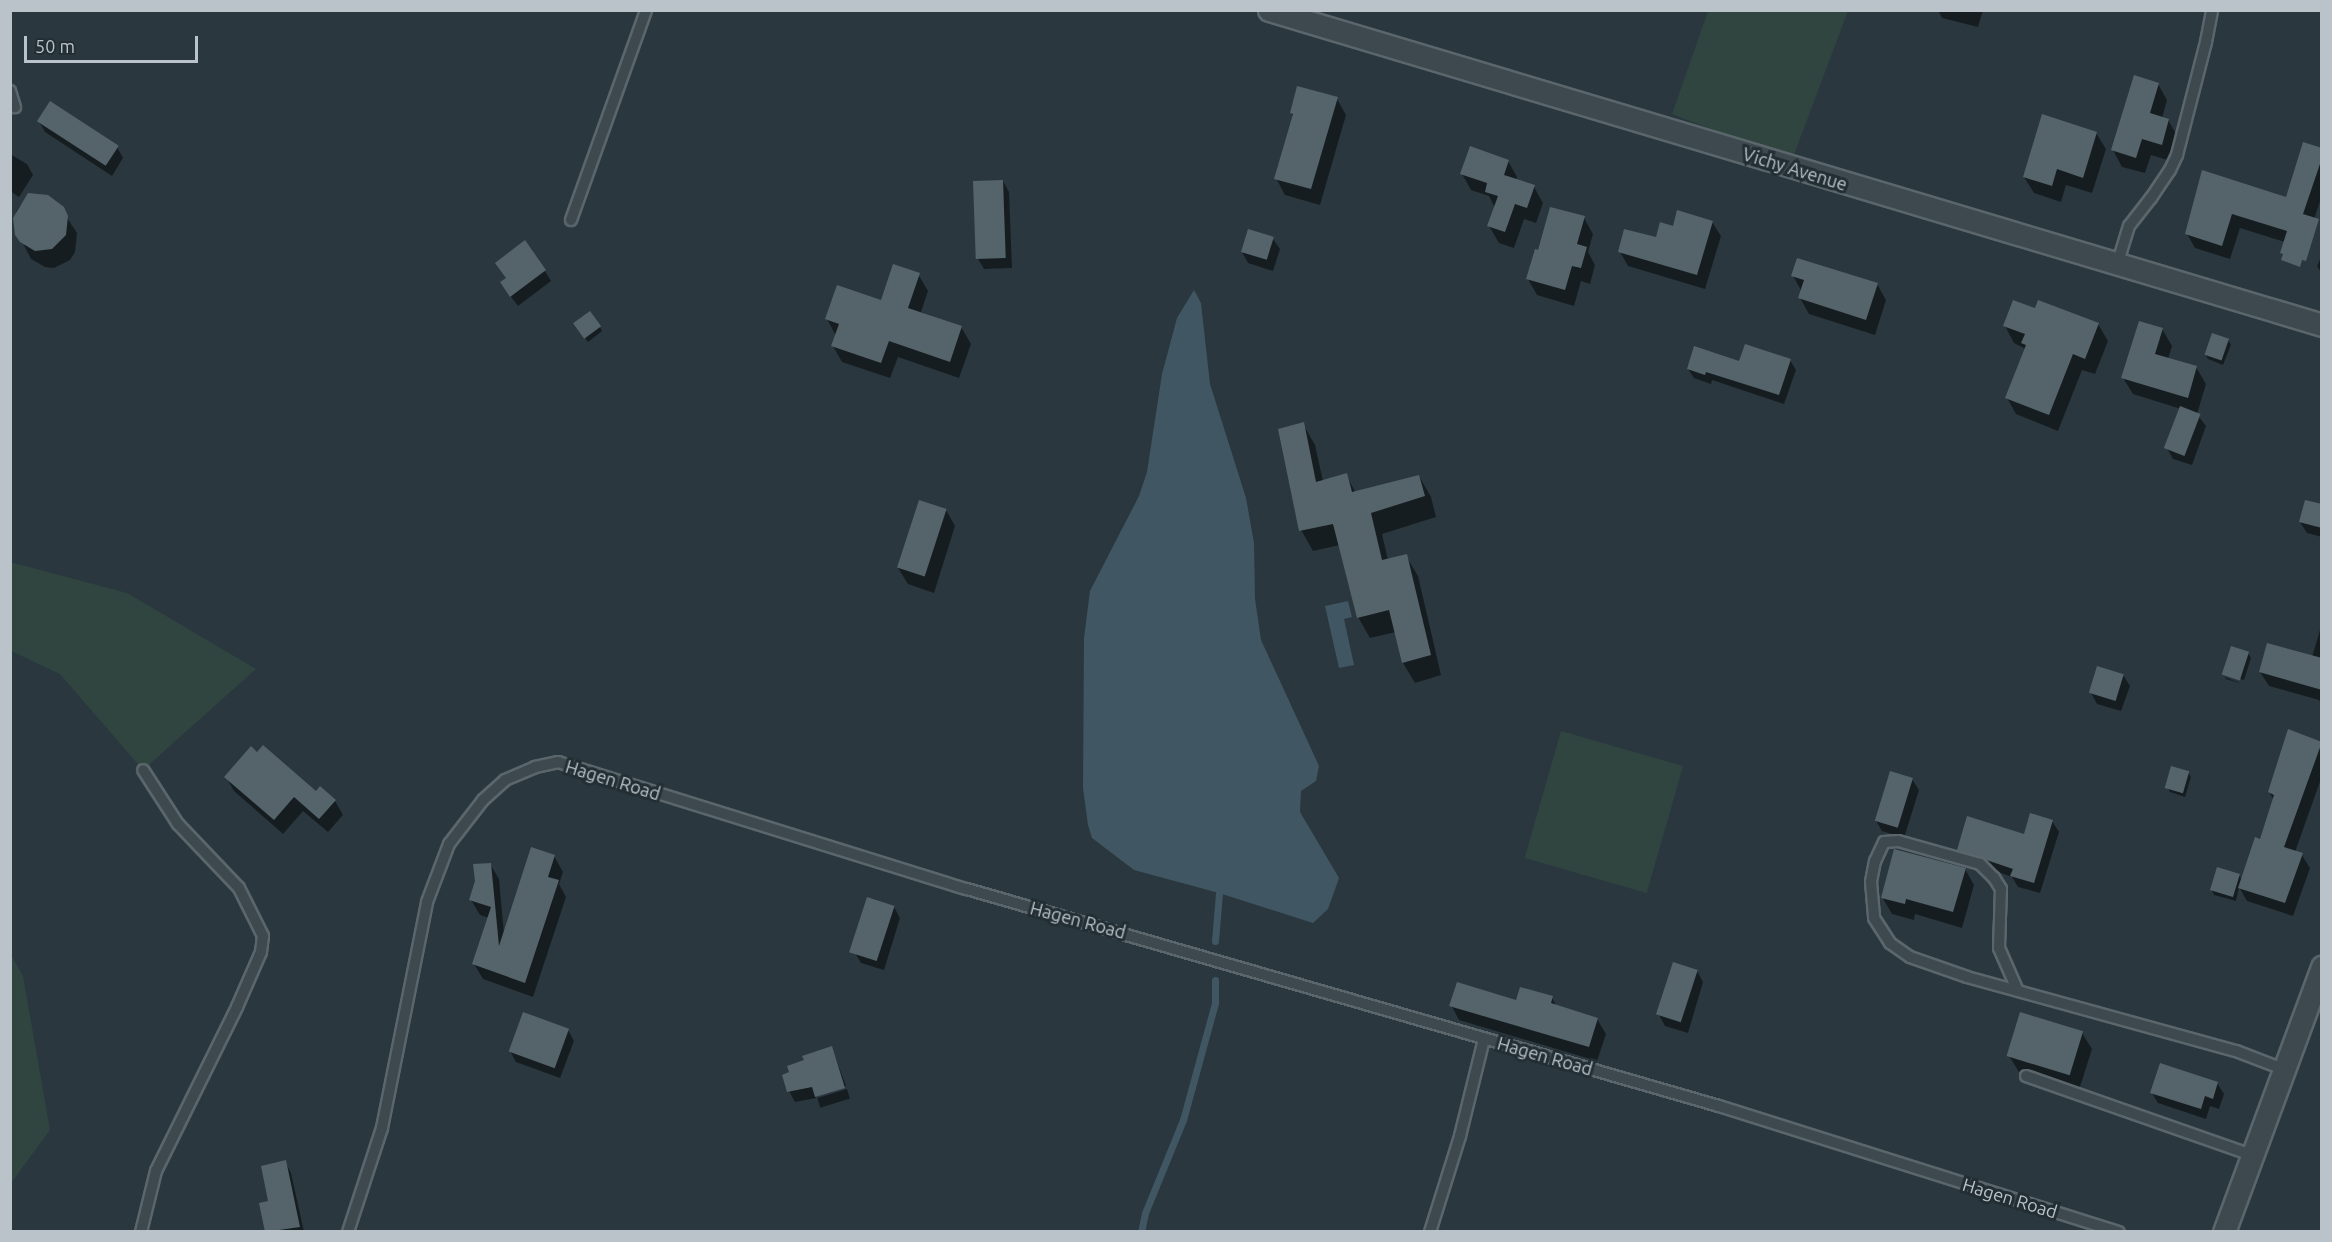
<!DOCTYPE html>
<style>
body{margin:0}
#map{position:relative;width:2332px;height:1242px;overflow:hidden;background:#2a373e;font-family:Ubuntu,sans-serif}
div>[style]{position:absolute}
.green>*{inset:0;background:#304540;transform-origin:0 0}
.water>*{inset:0;background:#405763}
.shadow>*{inset:0;background:#0007;transform-origin:0 0}
.stream>*{height:7px;margin:-3.5px;padding:0 3.5px;transform-origin:3.5px;border-radius:3.5px;background:#405763}
.building>*{inset:0;background:#55646b;transform-origin:0 0}
.roads{filter:drop-shadow(2px 0 #5b666c) drop-shadow(-2px 0 #5b666c) drop-shadow(0 2px #5b666c) drop-shadow(0 -2px #5b666c)}
.lane>*{height:10px;margin:-5px;padding:0 5px;transform-origin:5px;border-radius:5px;background:#3d494f}
.street>*{height:21px;margin:-10.5px;padding:0 10.5px;transform-origin:10.5px;border-radius:10.5px;background:#3d494f}
span{translate:-50% -50%;white-space:nowrap;text-align:center;line-height:1.15;-webkit-text-stroke:6px #222e34;paint-order:stroke}
.street-label{font-size:18px;color:#bac3c9}
.frame{position:absolute;inset:0;border:12px solid #bac3c9;pointer-events:none}
.scale{position:absolute;left:24px;top:36px;width:174px;height:27px;box-sizing:border-box;border:3px solid #bac3c9;border-top:0;padding-left:8px;font-size:18px;line-height:21px;white-space:nowrap;color:#bac3c9;-webkit-text-stroke:4px #222e34;paint-order:stroke}
</style>
<div id="map">
<div class="green">
<i style="clip-path:polygon(1708px 11px,1848px 11px,1792px 160px,1672px 114px)"></i>
<i style="clip-path:polygon(10px 562px,127px 593px,256px 669px,143px 770px,60px 674px,11px 651px)"></i>
<i style="left:1561px;top:731px;width:127px;height:132px;rotate:16deg"></i>
<i style="clip-path:polygon(10px 953px,23px 976px,50px 1130px,11px 1183px)"></i>
</div>
<div class="water">
<i style="clip-path:polygon(1194px 290px,1201px 303px,1210px 384px,1246px 498px,1254px 543px,1255px 599px,1261px 640px,1319px 766px,1316px 781px,1301px 791px,1300px 812px,1339px 878px,1328px 909px,1313px 923px,1219px 893px,1134px 870px,1092px 838px,1088px 825px,1083px 788px,1084px 638px,1090px 591px,1139px 496px,1147px 472px,1162px 374px,1177px 318px)"></i>
<i style="clip-path:polygon(1348px 601px,1352px 617px,1344px 619px,1354px 665px,1339px 668px,1325px 606px)"></i>
</div>
<div class="shadow">
<i style="clip-path:polygon(1938px 10px,1983px 10px,1978px 27px,1942px 18px)"></i>
<i style="clip-path:polygon(2158px 84px,2167px 100px,2162px 118px,2168px 120px,2178px 137px,2171px 161px,2151px 155px,2145px 173px,2122px 167px,2113px 150px)"></i>
<i style="clip-path:polygon(1337px 99px,1346px 115px,1320px 205px,1285px 195px,1276px 178px,1294px 117px,1291px 113px)"></i>
<i style="clip-path:polygon(39px 121px,117px 147px,123px 158px,112px 176px,45px 132px)"></i>
<i style="clip-path:polygon(2096px 133px,2106px 149px,2092px 193px,2066px 185px,2061px 202px,2034px 193px,2024px 177px)"></i>
<i style="clip-path:polygon(2322px 149px,2322px 196px,2304px 248px,2240px 228px,2230px 259px,2195px 248px,2187px 234px,2203px 172px,2287px 199px)"></i>
<i style="clip-path:polygon(10px 154px,27px 164px,33px 175px,19px 197px,10px 191px)"></i>
<i style="clip-path:polygon(1508px 161px,1517px 177px,1516px 181px,1534px 187px,1543px 203px,1536px 223px,1524px 219px,1514px 248px,1499px 243px,1489px 226px,1495px 208px,1489px 196px,1471px 190px,1462px 174px)"></i>
<i style="clip-path:polygon(1003px 181px,1009px 192px,1012px 268px,984px 269px,978px 259px)"></i>
<i style="clip-path:polygon(29px 195px,48px 197px,56px 201px,77px 233px,75px 252px,70px 260px,54px 268px,45px 267px,31px 259px,14px 226px,17px 210px)"></i>
<i style="clip-path:polygon(1584px 218px,1593px 234px,1588px 252px,1595px 265px,1590px 284px,1581px 281px,1574px 306px,1537px 295px,1528px 279px,1539px 252px)"></i>
<i style="clip-path:polygon(1712px 222px,1721px 236px,1705px 289px,1628px 266px,1620px 252px)"></i>
<i style="clip-path:polygon(1273px 239px,1280px 249px,1273px 271px,1248px 263px,1242px 252px)"></i>
<i style="clip-path:polygon(2322px 255px,2322px 274px,2317px 266px)"></i>
<i style="clip-path:polygon(545px 271px,551px 281px,518px 306px,508px 293px)"></i>
<i style="clip-path:polygon(918px 274px,928px 291px,921px 312px,961px 327px,971px 344px,959px 378px,898px 357px,890px 378px,842px 362px,833px 346px,836px 336px,827px 319px,882px 302px)"></i>
<i style="clip-path:polygon(1793px 276px,1877px 284px,1886px 300px,1875px 335px,1809px 314px,1800px 298px,1802px 292px)"></i>
<i style="clip-path:polygon(2036px 310px,2098px 324px,2108px 341px,2095px 374px,2082px 370px,2058px 431px,2016px 414px,2007px 398px,2026px 349px,2014px 343px,2005px 326px)"></i>
<i style="clip-path:polygon(600px 327px,602px 331px,588px 342px,578px 328px)"></i>
<i style="clip-path:polygon(2162px 329px,2172px 346px,2168px 359px,2196px 367px,2206px 384px,2197px 414px,2206px 426px,2192px 465px,2173px 459px,2167px 448px,2181px 409px,2133px 394px,2123px 378px)"></i>
<i style="clip-path:polygon(2228px 340px,2231px 345px,2223px 365px,2208px 359px,2205px 354px)"></i>
<i style="clip-path:polygon(1790px 360px,1796px 370px,1784px 404px,1712px 380px,1711px 384px,1694px 378px,1688px 369px)"></i>
<i style="clip-path:polygon(1303px 424px,1315px 445px,1323px 481px,1346px 475px,1356px 493px,1419px 476px,1431px 497px,1436px 517px,1382px 534px,1388px 560px,1406px 556px,1418px 576px,1441px 675px,1415px 683px,1403px 663px,1396px 632px,1370px 638px,1358px 617px,1340px 545px,1313px 551px,1301px 530px)"></i>
<i style="clip-path:polygon(2322px 506px,2322px 537px,2307px 533px,2300px 522px)"></i>
<i style="clip-path:polygon(946px 510px,955px 526px,934px 593px,908px 584px,898px 568px)"></i>
<i style="clip-path:polygon(2320px 630px,2322px 705px,2319px 700px,2269px 686px,2260px 672px,2312px 657px)"></i>
<i style="clip-path:polygon(2248px 653px,2251px 658px,2244px 680px,2225px 674px,2225px 677px,2242px 684px,2226px 679px,2224px 674px)"></i>
<i style="clip-path:polygon(2123px 675px,2130px 686px,2121px 711px,2097px 704px,2091px 693px)"></i>
<i style="clip-path:polygon(2289px 731px,2322px 742px,2322px 776px,2295px 852px,2302px 855px,2310px 868px,2293px 916px,2247px 901px,2239px 887px,2236px 901px,2214px 895px,2212px 890px,2239px 875px,2242px 880px,2261px 841px,2274px 800px,2269px 792px)"></i>
<i style="clip-path:polygon(2188px 772px,2191px 777px,2185px 797px,2170px 792px,2167px 787px)"></i>
<i style="clip-path:polygon(226px 777px,316px 793px,335px 801px,343px 815px,328px 832px,303px 811px,283px 834px,234px 791px)"></i>
<i style="clip-path:polygon(1912px 779px,1919px 790px,1904px 838px,1882px 831px,1876px 821px)"></i>
<i style="clip-path:polygon(2052px 821px,2059px 832px,2040px 893px,2018px 887px,2012px 877px,1965px 860px,1959px 850px,2025px 835px)"></i>
<i style="clip-path:polygon(554px 856px,563px 872px,559px 884px,566px 897px,533px 997px,483px 979px,474px 964px,489px 918px,480px 915px,471px 900px,490px 864px,499px 879px,504px 934px)"></i>
<i style="clip-path:polygon(1965px 869px,1974px 885px,1962px 928px,1915px 914px,1914px 920px,1892px 914px,1882px 897px)"></i>
<i style="clip-path:polygon(868px 899px,894px 907px,900px 918px,884px 970px,861px 963px,855px 953px)"></i>
<i style="clip-path:polygon(1697px 971px,1703px 982px,1688px 1033px,1665px 1026px,1659px 1015px)"></i>
<i style="clip-path:polygon(1552px 998px,1557px 1007px,1597px 1019px,1606px 1034px,1597px 1061px,1459px 1020px,1451px 1005px)"></i>
<i style="clip-path:polygon(568px 1030px,574px 1041px,560px 1078px,516px 1062px,510px 1051px)"></i>
<i style="clip-path:polygon(2082px 1033px,2092px 1049px,2079px 1090px,2019px 1072px,2009px 1056px)"></i>
<i style="clip-path:polygon(832px 1048px,846px 1086px,816px 1096px,816px 1098px,795px 1102px,789px 1091px)"></i>
<i style="clip-path:polygon(2217px 1083px,2224px 1094px,2219px 1109px,2210px 1106px,2206px 1119px,2158px 1103px,2152px 1093px)"></i>
<i style="left:847px;top:1089px;width:10px;height:31px;rotate:73deg"></i>
<i style="clip-path:polygon(285px 1162px,291px 1173px,304px 1232px,267px 1232px,270px 1202px)"></i>
</div>
<div class="stream">
<i style="left:1215px;top:941px;width:48px;rotate:-85.2deg"></i>
<i style="left:1141px;top:1232px;width:19px;rotate:-78deg"></i>
<i style="left:1145px;top:1213px;width:100px;rotate:-67.8deg"></i>
<i style="left:1183px;top:1120px;width:121px;rotate:-74.7deg"></i>
<i style="left:1215px;top:1003px;width:23px;rotate:-90deg"></i>
</div>
<div class="building">
<i style="clip-path:polygon(2134px 75px,2159px 83px,2150px 113px,2169px 119px,2162px 145px,2142px 139px,2136px 158px,2111px 150px)"></i>
<i style="clip-path:polygon(1297px 86px,1338px 97px,1311px 189px,1274px 179px,1293px 114px,1290px 113px)"></i>
<i style="left:50px;top:101px;width:82px;height:24px;rotate:33deg"></i>
<i style="clip-path:polygon(2042px 114px,2097px 132px,2083px 178px,2057px 169px,2052px 186px,2023px 177px)"></i>
<i style="clip-path:polygon(2303px 142px,2322px 148px,2322px 158px,2303px 214px,2319px 219px,2306px 261px,2302px 260px,2300px 267px,2281px 260px,2283px 254px,2280px 253px,2287px 231px,2232px 214px,2222px 246px,2185px 234px,2202px 170px,2286px 197px)"></i>
<i style="clip-path:polygon(1470px 146px,1509px 160px,1504px 175px,1535px 185px,1527px 208px,1515px 204px,1505px 232px,1487px 226px,1498px 196px,1485px 192px,1487px 183px,1460px 174px)"></i>
<i style="left:1003px;top:180px;width:78px;height:30px;rotate:88deg"></i>
<i style="clip-path:polygon(28px 193px,48px 195px,64px 207px,68px 216px,66px 235px,52px 249px,35px 251px,20px 242px,15px 235px,13px 218px)"></i>
<i style="clip-path:polygon(1550px 207px,1585px 216px,1577px 244px,1587px 247px,1581px 268px,1572px 266px,1565px 290px,1526px 279px,1535px 249px,1538px 250px)"></i>
<i style="clip-path:polygon(1677px 210px,1713px 221px,1697px 275px,1618px 252px,1624px 229px,1656px 237px,1660px 222px,1673px 226px)"></i>
<i style="left:1248px;top:229px;width:27px;height:24px;rotate:17deg"></i>
<i style="clip-path:polygon(525px 240px,546px 270px,510px 297px,500px 282px,506px 278px,495px 263px)"></i>
<i style="clip-path:polygon(1797px 258px,1878px 283px,1866px 320px,1798px 298px,1804px 280px,1791px 276px)"></i>
<i style="clip-path:polygon(893px 264px,920px 273px,908px 308px,962px 326px,950px 362px,889px 341px,881px 363px,831px 346px,839px 324px,825px 319px,837px 285px,881px 300px)"></i>
<i style="clip-path:polygon(2013px 300px,2035px 308px,2038px 300px,2099px 323px,2085px 359px,2073px 354px,2049px 415px,2005px 398px,2026px 345px,2021px 343px,2025px 334px,2003px 326px)"></i>
<i style="left:590px;top:311px;width:19px;height:21px;rotate:54deg"></i>
<i style="clip-path:polygon(2139px 321px,2163px 328px,2155px 354px,2197px 366px,2188px 398px,2121px 378px)"></i>
<i style="left:2212px;top:333px;width:18px;height:23px;rotate:19deg"></i>
<i style="clip-path:polygon(1745px 344px,1791px 359px,1779px 395px,1706px 372px,1705px 375px,1687px 369px,1694px 346px,1739px 361px)"></i>
<i style="left:2180px;top:406px;width:22px;height:45px;rotate:21deg"></i>
<i style="clip-path:polygon(1304px 422px,1316px 482px,1347px 473px,1352px 492px,1419px 475px,1425px 496px,1371px 513px,1382px 560px,1407px 554px,1431px 655px,1402px 663px,1389px 610px,1357px 618px,1333px 524px,1299px 531px,1278px 429px)"></i>
<i style="left:919px;top:500px;width:29px;height:71px;rotate:18deg"></i>
<i style="clip-path:polygon(2305px 500px,2322px 504px,2322px 528px,2299px 522px)"></i>
<i style="clip-path:polygon(2267px 643px,2322px 658px,2322px 690px,2259px 672px)"></i>
<i style="left:2231px;top:646px;width:19px;height:30px;rotate:18deg"></i>
<i style="left:2097px;top:666px;width:28px;height:28px;rotate:17deg"></i>
<i style="clip-path:polygon(2288px 729px,2322px 742px,2284px 847px,2303px 853px,2285px 903px,2238px 888px,2255px 837px,2260px 839px,2274px 795px,2268px 792px)"></i>
<i style="clip-path:polygon(263px 745px,316px 791px,320px 786px,336px 800px,319px 819px,294px 797px,274px 820px,224px 777px,251px 746px,257px 752px)"></i>
<i style="left:2171px;top:766px;width:19px;height:23px;rotate:16deg"></i>
<i style="left:1890px;top:771px;width:24px;height:52px;rotate:17deg"></i>
<i style="clip-path:polygon(2030px 813px,2053px 820px,2034px 883px,2010px 876px,2013px 869px,1957px 850px,1967px 816px,2024px 834px)"></i>
<i style="clip-path:polygon(531px 847px,555px 855px,548px 877px,559px 880px,525px 983px,472px 964px,491px 907px,469px 900px,475px 881px,473px 864px,491px 863px,499px 946px)"></i>
<i style="clip-path:polygon(1894px 849px,1966px 868px,1953px 912px,1906px 899px,1905px 904px,1881px 898px)"></i>
<i style="left:2217px;top:867px;width:24px;height:24px;rotate:17deg"></i>
<i style="left:867px;top:897px;width:29px;height:58px;rotate:18deg"></i>
<i style="left:1673px;top:962px;width:26px;height:55px;rotate:18deg"></i>
<i style="clip-path:polygon(1457px 982px,1516px 1000px,1520px 987px,1553px 996px,1551px 1003px,1598px 1018px,1589px 1047px,1449px 1006px)"></i>
<i style="left:523px;top:1012px;width:49px;height:42px;rotate:20deg"></i>
<i style="left:2020px;top:1012px;width:66px;height:46px;rotate:17deg"></i>
<i style="clip-path:polygon(832px 1046px,845px 1088px,815px 1097px,812px 1087px,787px 1092px,782px 1075px,789px 1072px,787px 1066px,804px 1060px,802px 1056px)"></i>
<i style="clip-path:polygon(2160px 1063px,2218px 1082px,2213px 1099px,2205px 1096px,2201px 1109px,2150px 1093px)"></i>
<i style="clip-path:polygon(286px 1160px,300px 1227px,265px 1232px,259px 1203px,268px 1201px,261px 1166px)"></i>
</div>
<div class="roads">
<div class="lane">
<i style="left:10px;top:91px;width:17px;rotate:73deg"></i>
<i style="left:571px;top:220px;width:223px;rotate:-70.3deg"></i>
<i style="left:2117px;top:265px;width:41px;rotate:-72.9deg"></i>
<i style="left:2129px;top:226px;width:36px;rotate:-52deg"></i>
<i style="left:2151px;top:198px;width:34px;rotate:-56deg"></i>
<i style="left:2170px;top:170px;width:17px;rotate:-65deg"></i>
<i style="left:2177px;top:155px;width:117px;rotate:-75.6deg"></i>
<i style="left:2206px;top:42px;width:33px;rotate:-79deg"></i>
<i style="left:2017px;top:989px;width:45px;rotate:-113.7deg"></i>
<i style="left:1999px;top:948px;width:59px;rotate:-88.1deg"></i>
<i style="left:2001px;top:889px;width:13px;rotate:-122deg"></i>
<i style="left:1994px;top:878px;width:20px;rotate:-135deg"></i>
<i style="left:1980px;top:864px;width:85px;rotate:-164.3deg"></i>
<i style="left:1898px;top:841px;width:14px;rotate:176deg"></i>
<i style="left:1884px;top:842px;width:21px;rotate:115deg"></i>
<i style="left:1875px;top:861px;width:21px;rotate:101deg"></i>
<i style="left:1871px;top:882px;width:36px;rotate:85deg"></i>
<i style="left:1874px;top:918px;width:30px;rotate:57deg"></i>
<i style="left:1890px;top:943px;width:24px;rotate:35deg"></i>
<i style="left:1910px;top:957px;width:60px;rotate:19.3deg"></i>
<i style="left:1967px;top:977px;width:279px;rotate:15.4deg"></i>
<i style="left:2236px;top:1051px;width:50px;rotate:21deg"></i>
<i style="left:2026px;top:1076px;width:239px;rotate:19.3deg"></i>
<i style="left:141px;top:1232px;width:63px;rotate:-76.2deg"></i>
<i style="left:156px;top:1171px;width:183px;rotate:-63.7deg"></i>
<i style="left:237px;top:1007px;width:60px;rotate:-66.4deg"></i>
<i style="left:261px;top:952px;width:16px;rotate:-83deg"></i>
<i style="left:263px;top:936px;width:54px;rotate:-116.6deg"></i>
<i style="left:239px;top:888px;width:88px;rotate:-133.6deg"></i>
<i style="left:178px;top:824px;width:64px;rotate:-122.9deg"></i>
<i style="left:348px;top:1232px;width:109px;rotate:-71.9deg"></i>
<i style="left:382px;top:1128px;width:230px;rotate:-78.7deg"></i>
<i style="left:427px;top:902px;width:62px;rotate:-69.2deg"></i>
<i style="left:449px;top:844px;width:56px;rotate:-52.3deg"></i>
<i style="left:483px;top:800px;width:30px;rotate:-42deg"></i>
<i style="left:505px;top:780px;width:33px;rotate:-23deg"></i>
<i style="left:535px;top:767px;width:24px;rotate:-12deg"></i>
<i style="left:558px;top:762px;width:428px;rotate:17.3deg"></i>
<i style="left:967px;top:889px;width:783px;rotate:16.1deg"></i>
<i style="left:1719px;top:1106px;width:419px;rotate:17.5deg"></i>
<i style="left:1430px;top:1232px;width:101px;rotate:-72.6deg"></i>
<i style="left:1460px;top:1136px;width:100px;rotate:-76.1deg"></i>
</div>
<div class="street">
<i style="left:1269px;top:10px;width:1099px;rotate:16.65deg"></i>
<i style="left:2224px;top:1232px;width:283px;rotate:-69.7deg"></i>
</div>
</div>
<div class="street-label">
<span style="left:1795px;top:169px;rotate:17deg">Vichy Avenue</span>
<span style="left:613px;top:780px;rotate:17deg">Hagen Road</span>
<span style="left:1078px;top:920px;rotate:15deg">Hagen Road</span>
<span style="left:1545px;top:1056px;rotate:16deg">Hagen Road</span>
<span style="left:2010px;top:1198px;rotate:17deg">Hagen Road</span>
</div>
<div class="frame"></div>
<div class="scale">50 m</div>
</div>
